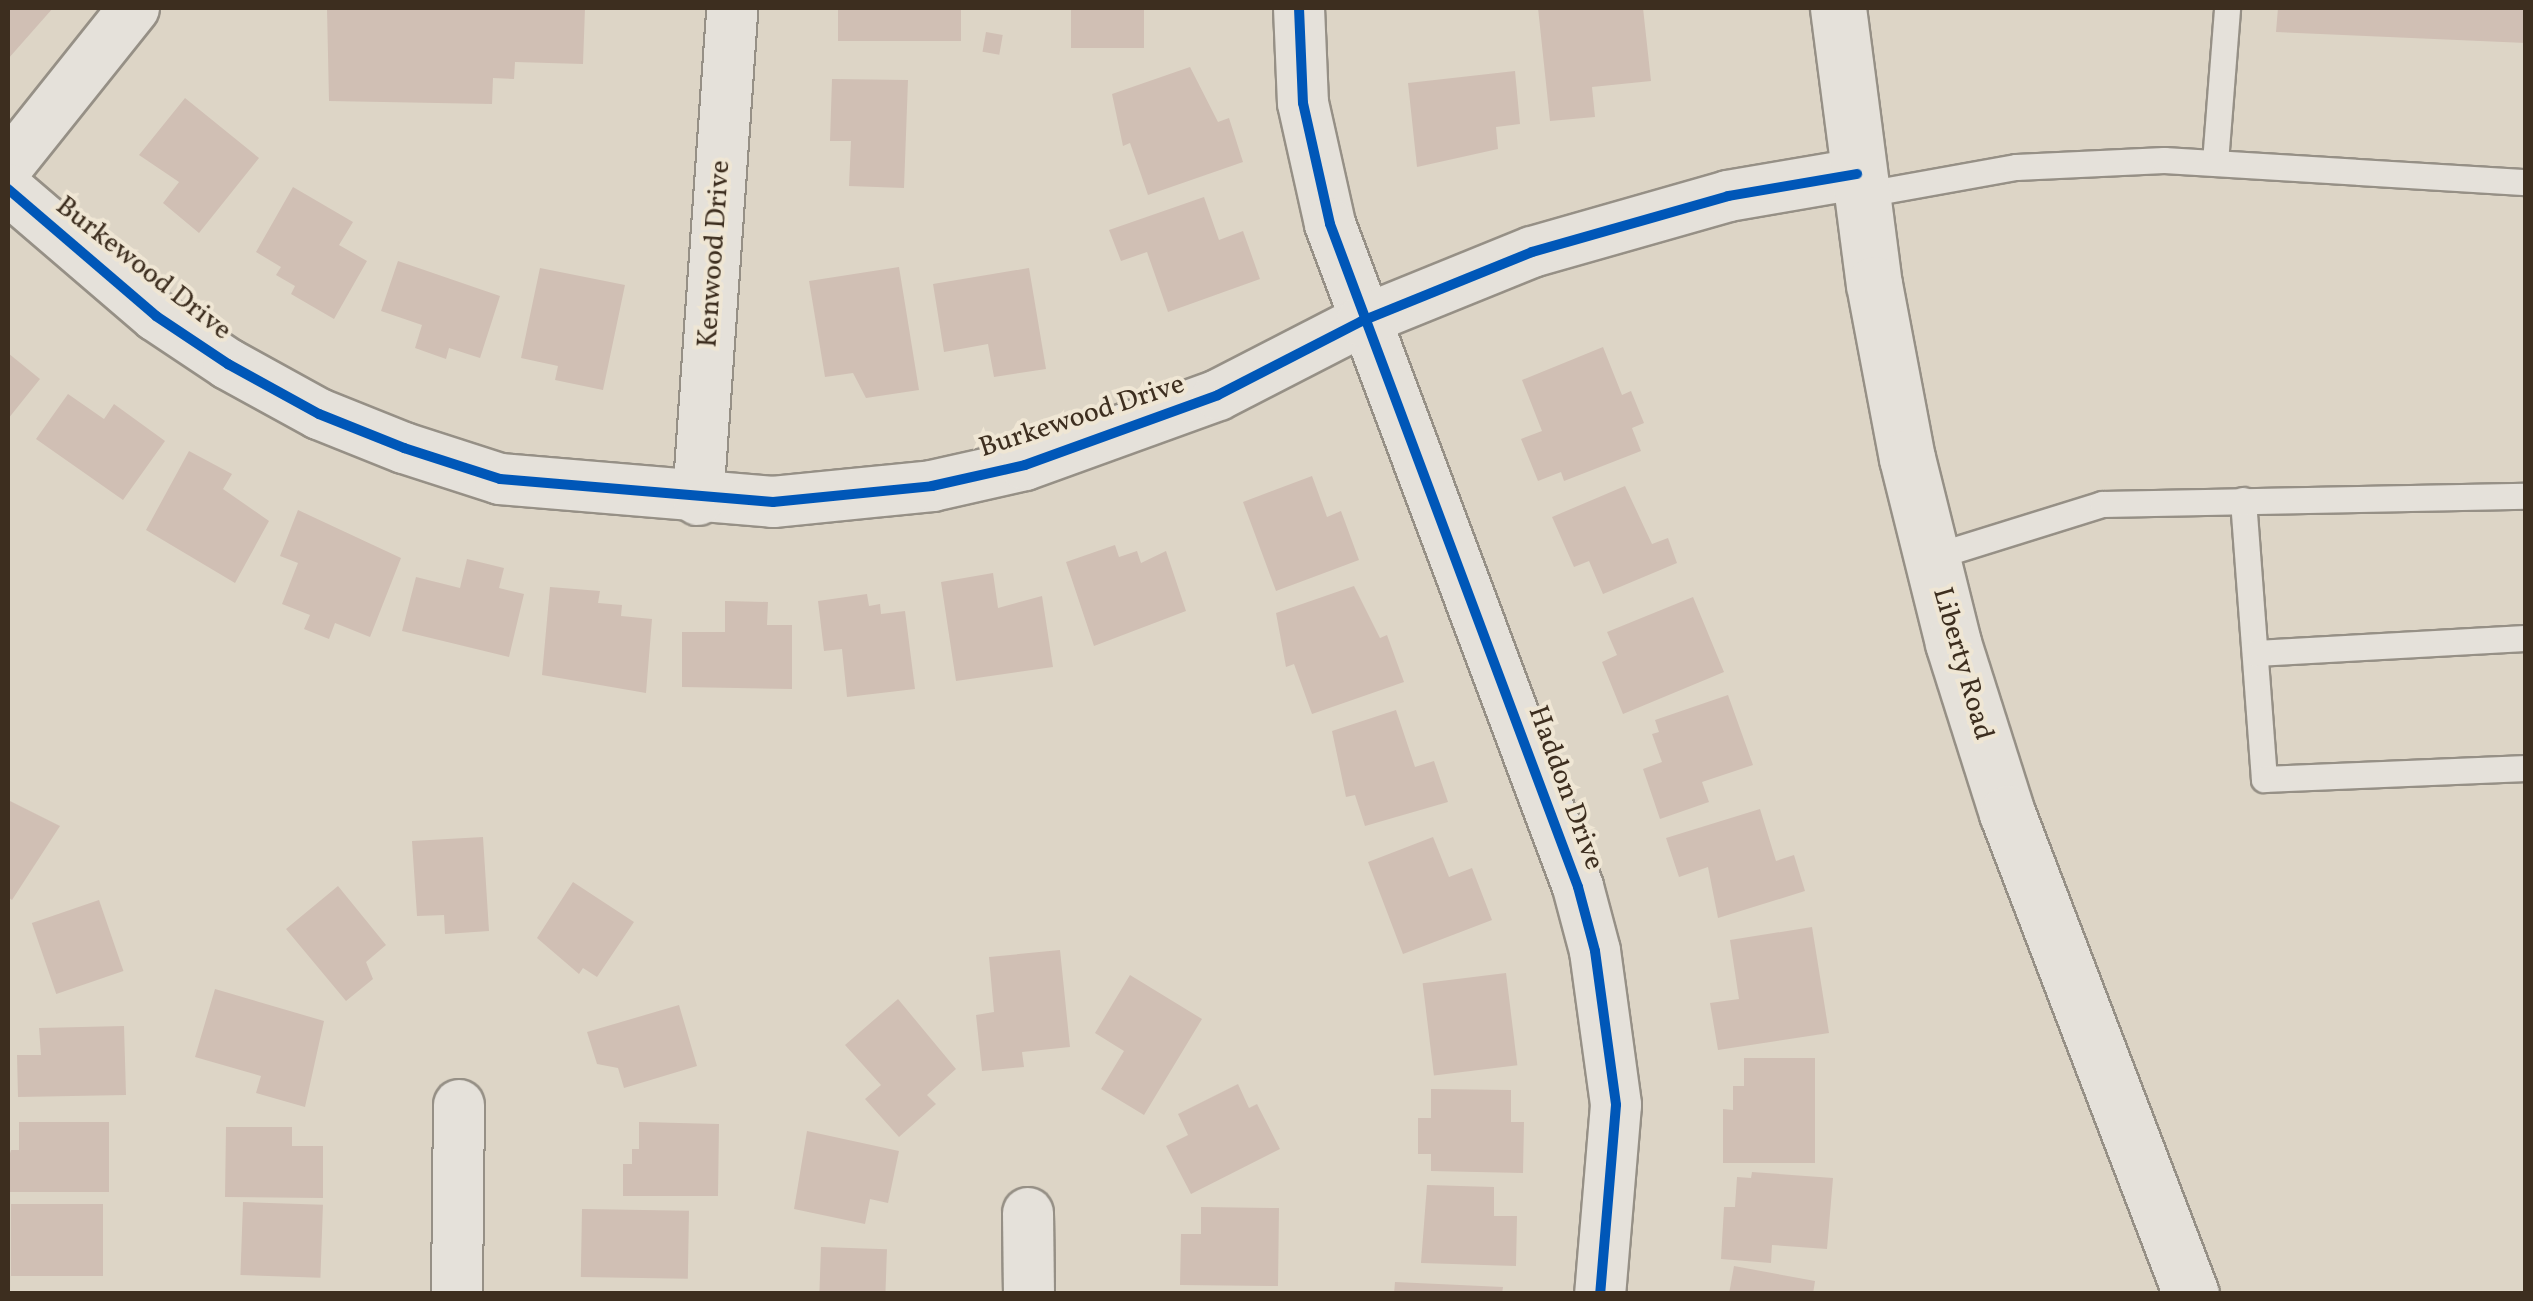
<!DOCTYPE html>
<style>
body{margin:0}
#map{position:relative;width:2533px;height:1301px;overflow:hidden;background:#ddd5c6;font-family:Vollkorn,serif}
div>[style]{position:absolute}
.building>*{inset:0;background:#d0bfb4;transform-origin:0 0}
.roads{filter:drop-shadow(2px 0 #969086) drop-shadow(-2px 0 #969086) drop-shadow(0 2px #969086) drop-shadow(0 -2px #969086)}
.service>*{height:25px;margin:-12.5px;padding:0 12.5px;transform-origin:12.5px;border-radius:12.5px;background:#e5e1da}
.minor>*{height:50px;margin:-25px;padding:0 25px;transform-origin:25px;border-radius:25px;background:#e5e1da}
.secondary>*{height:55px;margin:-27.5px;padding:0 27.5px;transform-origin:27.5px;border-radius:27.5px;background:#e5e1da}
.cycleway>*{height:10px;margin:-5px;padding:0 5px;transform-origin:5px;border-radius:5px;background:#0057b8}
span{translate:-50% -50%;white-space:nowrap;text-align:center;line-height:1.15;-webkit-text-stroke:8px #efe6d4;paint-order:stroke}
.street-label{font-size:28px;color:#3d2e1f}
.frame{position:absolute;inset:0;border:10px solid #3d2e1f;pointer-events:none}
</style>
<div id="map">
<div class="building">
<i style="clip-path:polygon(8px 8px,53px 8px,8px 59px)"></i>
<i style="clip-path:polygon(327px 8px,585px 8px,583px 64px,515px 62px,514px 79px,493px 78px,492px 104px,329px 101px)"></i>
<i style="left:838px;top:8px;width:123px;height:33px"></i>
<i style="left:1071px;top:8px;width:73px;height:40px"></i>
<i style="clip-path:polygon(1538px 8px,1643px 8px,1651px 81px,1592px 87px,1595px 117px,1550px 121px)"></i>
<i style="clip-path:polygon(2278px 8px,2526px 8px,2526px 43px,2276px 32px)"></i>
<i style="left:986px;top:32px;width:17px;height:20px;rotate:10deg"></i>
<i style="clip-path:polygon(1190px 67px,1218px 122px,1229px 118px,1243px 162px,1148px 195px,1130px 143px,1123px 146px,1112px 94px)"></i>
<i style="clip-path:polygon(1515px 71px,1520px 124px,1496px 127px,1498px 149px,1417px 167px,1408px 83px)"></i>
<i style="clip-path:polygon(832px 79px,908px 80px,904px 188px,849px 186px,851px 141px,830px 141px)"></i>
<i style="clip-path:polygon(185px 98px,259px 158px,199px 233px,163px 203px,179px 182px,139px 155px)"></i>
<i style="clip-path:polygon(293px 187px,353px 222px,339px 245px,367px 261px,334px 319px,291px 294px,295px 286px,276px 275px,281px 267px,256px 252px)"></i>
<i style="clip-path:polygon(1204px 197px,1219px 240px,1243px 231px,1260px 279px,1168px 312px,1147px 252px,1121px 261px,1109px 230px)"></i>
<i style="clip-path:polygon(398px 261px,500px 296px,480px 358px,449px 348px,446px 359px,415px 348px,422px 325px,381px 311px)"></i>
<i style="clip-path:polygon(899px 267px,919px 390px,866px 398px,853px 373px,825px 377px,809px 281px)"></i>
<i style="clip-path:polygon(540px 268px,625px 285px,603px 390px,555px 380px,558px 366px,521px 358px)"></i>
<i style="clip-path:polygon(1029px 268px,1046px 369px,994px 377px,988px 344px,944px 352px,933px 284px)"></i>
<i style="clip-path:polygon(1603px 347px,1622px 395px,1631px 391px,1644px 423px,1632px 428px,1641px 451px,1564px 481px,1561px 472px,1538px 481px,1521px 439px,1542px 431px,1522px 380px)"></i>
<i style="clip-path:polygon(8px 353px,40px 379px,8px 419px)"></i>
<i style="clip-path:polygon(68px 394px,104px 419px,114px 404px,165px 441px,123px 500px,36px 439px)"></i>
<i style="clip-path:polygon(189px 451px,232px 474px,223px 489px,269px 521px,235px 583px,146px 530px)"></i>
<i style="clip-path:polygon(1312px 476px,1327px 517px,1341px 511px,1359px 560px,1276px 591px,1243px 502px)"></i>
<i style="clip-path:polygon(1625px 486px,1652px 544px,1668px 538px,1677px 563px,1603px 594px,1589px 561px,1574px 567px,1552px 517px)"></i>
<i style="clip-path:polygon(298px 510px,401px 558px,370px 637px,335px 623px,329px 639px,304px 629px,310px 615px,282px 604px,298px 563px,280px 556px)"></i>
<i style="clip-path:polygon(1115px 545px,1119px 557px,1137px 551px,1141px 563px,1166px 551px,1186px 611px,1094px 646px,1066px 562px)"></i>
<i style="clip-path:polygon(467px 559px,504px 568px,499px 588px,524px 594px,509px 657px,402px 631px,416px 577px,460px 588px)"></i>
<i style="clip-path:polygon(993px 573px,998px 608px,1042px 596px,1053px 667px,956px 681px,941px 582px)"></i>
<i style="clip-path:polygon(1354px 586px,1380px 638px,1387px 635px,1404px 682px,1312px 714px,1294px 664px,1286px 667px,1276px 613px)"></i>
<i style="clip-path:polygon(550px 587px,600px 591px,598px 603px,622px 605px,621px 616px,652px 619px,646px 693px,542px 675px)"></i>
<i style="clip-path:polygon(867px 594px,869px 606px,880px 604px,881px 614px,905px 611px,915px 689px,847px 697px,842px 649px,824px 651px,818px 601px)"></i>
<i style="clip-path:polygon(1693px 597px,1724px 672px,1623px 714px,1602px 662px,1617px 655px,1607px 632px)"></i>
<i style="clip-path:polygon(725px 601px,768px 602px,767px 625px,792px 625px,792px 689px,682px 687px,682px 632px,725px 632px)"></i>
<i style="clip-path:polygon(1728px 695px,1753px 765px,1702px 782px,1709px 802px,1660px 819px,1643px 769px,1662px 762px,1652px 734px,1659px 732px,1655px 720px)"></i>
<i style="clip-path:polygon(1396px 710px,1415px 767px,1434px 761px,1448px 802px,1365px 826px,1355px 795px,1346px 797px,1332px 731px)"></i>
<i style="clip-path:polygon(8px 800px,60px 826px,12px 900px,8px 897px)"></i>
<i style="clip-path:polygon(1760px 809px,1776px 861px,1794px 855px,1805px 891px,1718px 918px,1708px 867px,1679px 877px,1666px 838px)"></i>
<i style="clip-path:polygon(483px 837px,489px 931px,445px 934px,444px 915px,417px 916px,412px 841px)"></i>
<i style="clip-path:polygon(1433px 837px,1449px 877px,1472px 868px,1492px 920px,1403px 954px,1368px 862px)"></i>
<i style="clip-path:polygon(573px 882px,634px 922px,597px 977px,583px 968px,579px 974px,537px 938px)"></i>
<i style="clip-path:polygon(338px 886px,386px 945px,366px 962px,373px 979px,346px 1001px,286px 929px)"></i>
<i style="left:99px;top:900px;width:75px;height:71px;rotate:71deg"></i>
<i style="clip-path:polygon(1812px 927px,1829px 1033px,1718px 1050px,1710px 1003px,1739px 999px,1730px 940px)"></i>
<i style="clip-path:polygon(1060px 950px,1070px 1047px,1022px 1052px,1024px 1067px,982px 1071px,976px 1015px,994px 1012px,989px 957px)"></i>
<i style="left:1506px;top:973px;width:93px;height:84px;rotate:83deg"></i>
<i style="clip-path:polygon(1130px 975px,1202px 1019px,1144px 1115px,1101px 1089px,1124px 1051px,1095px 1033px)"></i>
<i style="clip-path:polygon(215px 989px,324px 1021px,305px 1107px,256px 1093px,261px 1076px,195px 1057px)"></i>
<i style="clip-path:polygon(898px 999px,956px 1069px,927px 1095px,936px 1104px,899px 1137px,865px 1099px,881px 1085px,845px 1045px)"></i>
<i style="clip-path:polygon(679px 1005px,697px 1066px,624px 1088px,618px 1068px,597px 1064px,587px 1032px)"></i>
<i style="clip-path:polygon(124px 1026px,126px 1095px,18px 1097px,17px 1055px,41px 1055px,39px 1028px)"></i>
<i style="clip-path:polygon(1744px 1058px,1815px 1058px,1815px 1163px,1723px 1163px,1723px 1109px,1733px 1110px,1733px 1086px,1744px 1086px)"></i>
<i style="clip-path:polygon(1238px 1084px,1249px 1108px,1257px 1104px,1280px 1149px,1191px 1194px,1166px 1146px,1188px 1135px,1178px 1114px)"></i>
<i style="clip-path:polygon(1431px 1089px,1511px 1090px,1511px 1122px,1524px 1122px,1523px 1173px,1431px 1171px,1431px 1154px,1418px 1154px,1418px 1118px,1431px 1118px)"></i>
<i style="clip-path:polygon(19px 1122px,109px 1122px,109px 1192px,8px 1192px,8px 1160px,11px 1150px,19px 1150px)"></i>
<i style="clip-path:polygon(639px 1122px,719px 1124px,718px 1196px,623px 1196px,623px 1164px,632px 1164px,632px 1149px,639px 1149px)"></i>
<i style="clip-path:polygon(226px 1127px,292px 1127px,292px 1146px,323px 1146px,323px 1198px,225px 1197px)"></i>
<i style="clip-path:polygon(807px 1131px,899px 1151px,888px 1203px,870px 1199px,865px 1224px,794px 1209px)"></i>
<i style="clip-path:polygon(1752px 1172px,1833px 1178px,1827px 1249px,1772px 1245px,1771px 1263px,1721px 1259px,1724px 1207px,1735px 1207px,1737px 1177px,1751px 1178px)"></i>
<i style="clip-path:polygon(1427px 1185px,1494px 1187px,1494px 1216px,1517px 1216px,1516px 1266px,1421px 1263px)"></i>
<i style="left:243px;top:1202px;width:80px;height:73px;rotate:2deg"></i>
<i style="left:11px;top:1204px;width:92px;height:72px"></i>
<i style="clip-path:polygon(1201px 1207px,1279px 1208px,1278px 1286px,1180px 1285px,1181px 1234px,1201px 1234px)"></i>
<i style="left:582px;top:1209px;width:107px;height:68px;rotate:1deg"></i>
<i style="left:821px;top:1247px;width:66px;height:47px;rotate:2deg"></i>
<i style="clip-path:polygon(1734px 1266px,1815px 1281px,1813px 1294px,1729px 1294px)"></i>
<i style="clip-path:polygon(1395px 1282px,1503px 1287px,1502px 1294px,1394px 1294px)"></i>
</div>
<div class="roads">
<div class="service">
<i style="left:2215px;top:162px;width:154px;rotate:-85.5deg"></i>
<i style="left:1860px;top:195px;width:158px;rotate:-10.2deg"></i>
<i style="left:2016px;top:167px;width:148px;rotate:-2.7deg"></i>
<i style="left:2164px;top:160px;width:363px;rotate:3.5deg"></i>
<i style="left:2243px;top:500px;width:280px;rotate:85.7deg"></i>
<i style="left:2264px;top:779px;width:262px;rotate:-2.4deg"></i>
<i style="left:1932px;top:557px;width:178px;rotate:-17.3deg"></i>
<i style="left:2102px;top:504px;width:424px;rotate:-1.1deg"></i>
<i style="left:2255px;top:653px;width:271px;rotate:-3.2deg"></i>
</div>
<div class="minor">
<i style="left:1299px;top:8px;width:95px;rotate:87.6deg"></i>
<i style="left:1303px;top:103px;width:124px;rotate:77.4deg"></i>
<i style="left:1330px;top:224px;width:708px;rotate:69.49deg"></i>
<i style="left:1578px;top:887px;width:66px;rotate:75.1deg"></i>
<i style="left:1595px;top:951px;width:155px;rotate:82.2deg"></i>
<i style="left:1616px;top:1105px;width:190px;rotate:94.8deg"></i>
<i style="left:8px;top:166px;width:202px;rotate:-51.4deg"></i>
<i style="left:8px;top:189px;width:195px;rotate:40.6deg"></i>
<i style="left:156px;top:316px;width:87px;rotate:33.7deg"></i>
<i style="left:228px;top:364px;width:104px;rotate:28.8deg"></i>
<i style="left:319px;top:414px;width:92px;rotate:21.8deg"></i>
<i style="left:404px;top:448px;width:101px;rotate:17.9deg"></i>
<i style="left:500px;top:479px;width:274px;rotate:4.8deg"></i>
<i style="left:773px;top:502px;width:160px;rotate:-5.7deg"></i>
<i style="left:932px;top:486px;width:95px;rotate:-12.7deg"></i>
<i style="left:1025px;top:465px;width:205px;rotate:-19.9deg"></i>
<i style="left:1218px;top:395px;width:162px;rotate:-27.2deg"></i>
<i style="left:1362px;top:321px;width:183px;rotate:-22.1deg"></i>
<i style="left:1532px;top:252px;width:204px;rotate:-15.9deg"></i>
<i style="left:1728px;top:196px;width:131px;rotate:-9.7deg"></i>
<i style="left:698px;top:500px;width:493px;rotate:-86deg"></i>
<i style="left:1028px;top:1213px;width:81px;rotate:89.3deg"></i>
<i style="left:457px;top:1294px;width:189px;rotate:-89.4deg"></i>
</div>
<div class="secondary">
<i style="left:1838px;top:8px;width:278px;rotate:82.6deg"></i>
<i style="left:1874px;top:284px;width:177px;rotate:79.3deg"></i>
<i style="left:1907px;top:458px;width:191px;rotate:76deg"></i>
<i style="left:1953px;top:643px;width:178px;rotate:72.4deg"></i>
<i style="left:2007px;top:813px;width:515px;rotate:69.07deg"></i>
</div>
</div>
<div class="cycleway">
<i style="left:1299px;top:8px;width:95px;rotate:87.6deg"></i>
<i style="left:1303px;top:103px;width:124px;rotate:77.4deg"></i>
<i style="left:1330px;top:224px;width:708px;rotate:69.49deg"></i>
<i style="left:1578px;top:887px;width:66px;rotate:75.1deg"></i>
<i style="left:1595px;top:951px;width:155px;rotate:82.2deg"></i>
<i style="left:1616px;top:1105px;width:190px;rotate:94.8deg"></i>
<i style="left:8px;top:189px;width:195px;rotate:40.6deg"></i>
<i style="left:156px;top:316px;width:87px;rotate:33.7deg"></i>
<i style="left:228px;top:364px;width:104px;rotate:28.8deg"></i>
<i style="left:319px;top:414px;width:92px;rotate:21.8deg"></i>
<i style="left:404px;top:448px;width:101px;rotate:17.9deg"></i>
<i style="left:500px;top:479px;width:274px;rotate:4.8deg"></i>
<i style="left:773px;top:502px;width:160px;rotate:-5.7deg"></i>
<i style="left:932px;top:486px;width:95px;rotate:-12.7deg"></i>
<i style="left:1025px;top:465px;width:205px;rotate:-19.9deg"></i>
<i style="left:1218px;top:395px;width:162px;rotate:-27.2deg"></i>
<i style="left:1362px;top:321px;width:183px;rotate:-22.1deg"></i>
<i style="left:1532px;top:252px;width:204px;rotate:-15.9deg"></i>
<i style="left:1728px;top:196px;width:131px;rotate:-9.7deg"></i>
</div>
<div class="street-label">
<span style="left:715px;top:254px;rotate:-86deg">Kenwood Drive</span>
<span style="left:143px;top:269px;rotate:38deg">Burkewood Drive</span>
<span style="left:1082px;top:417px;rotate:-18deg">Burkewood Drive</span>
<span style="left:1962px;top:664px;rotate:74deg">Liberty Road</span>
<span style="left:1565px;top:788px;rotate:70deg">Haddon Drive</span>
</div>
<div class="frame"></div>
</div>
